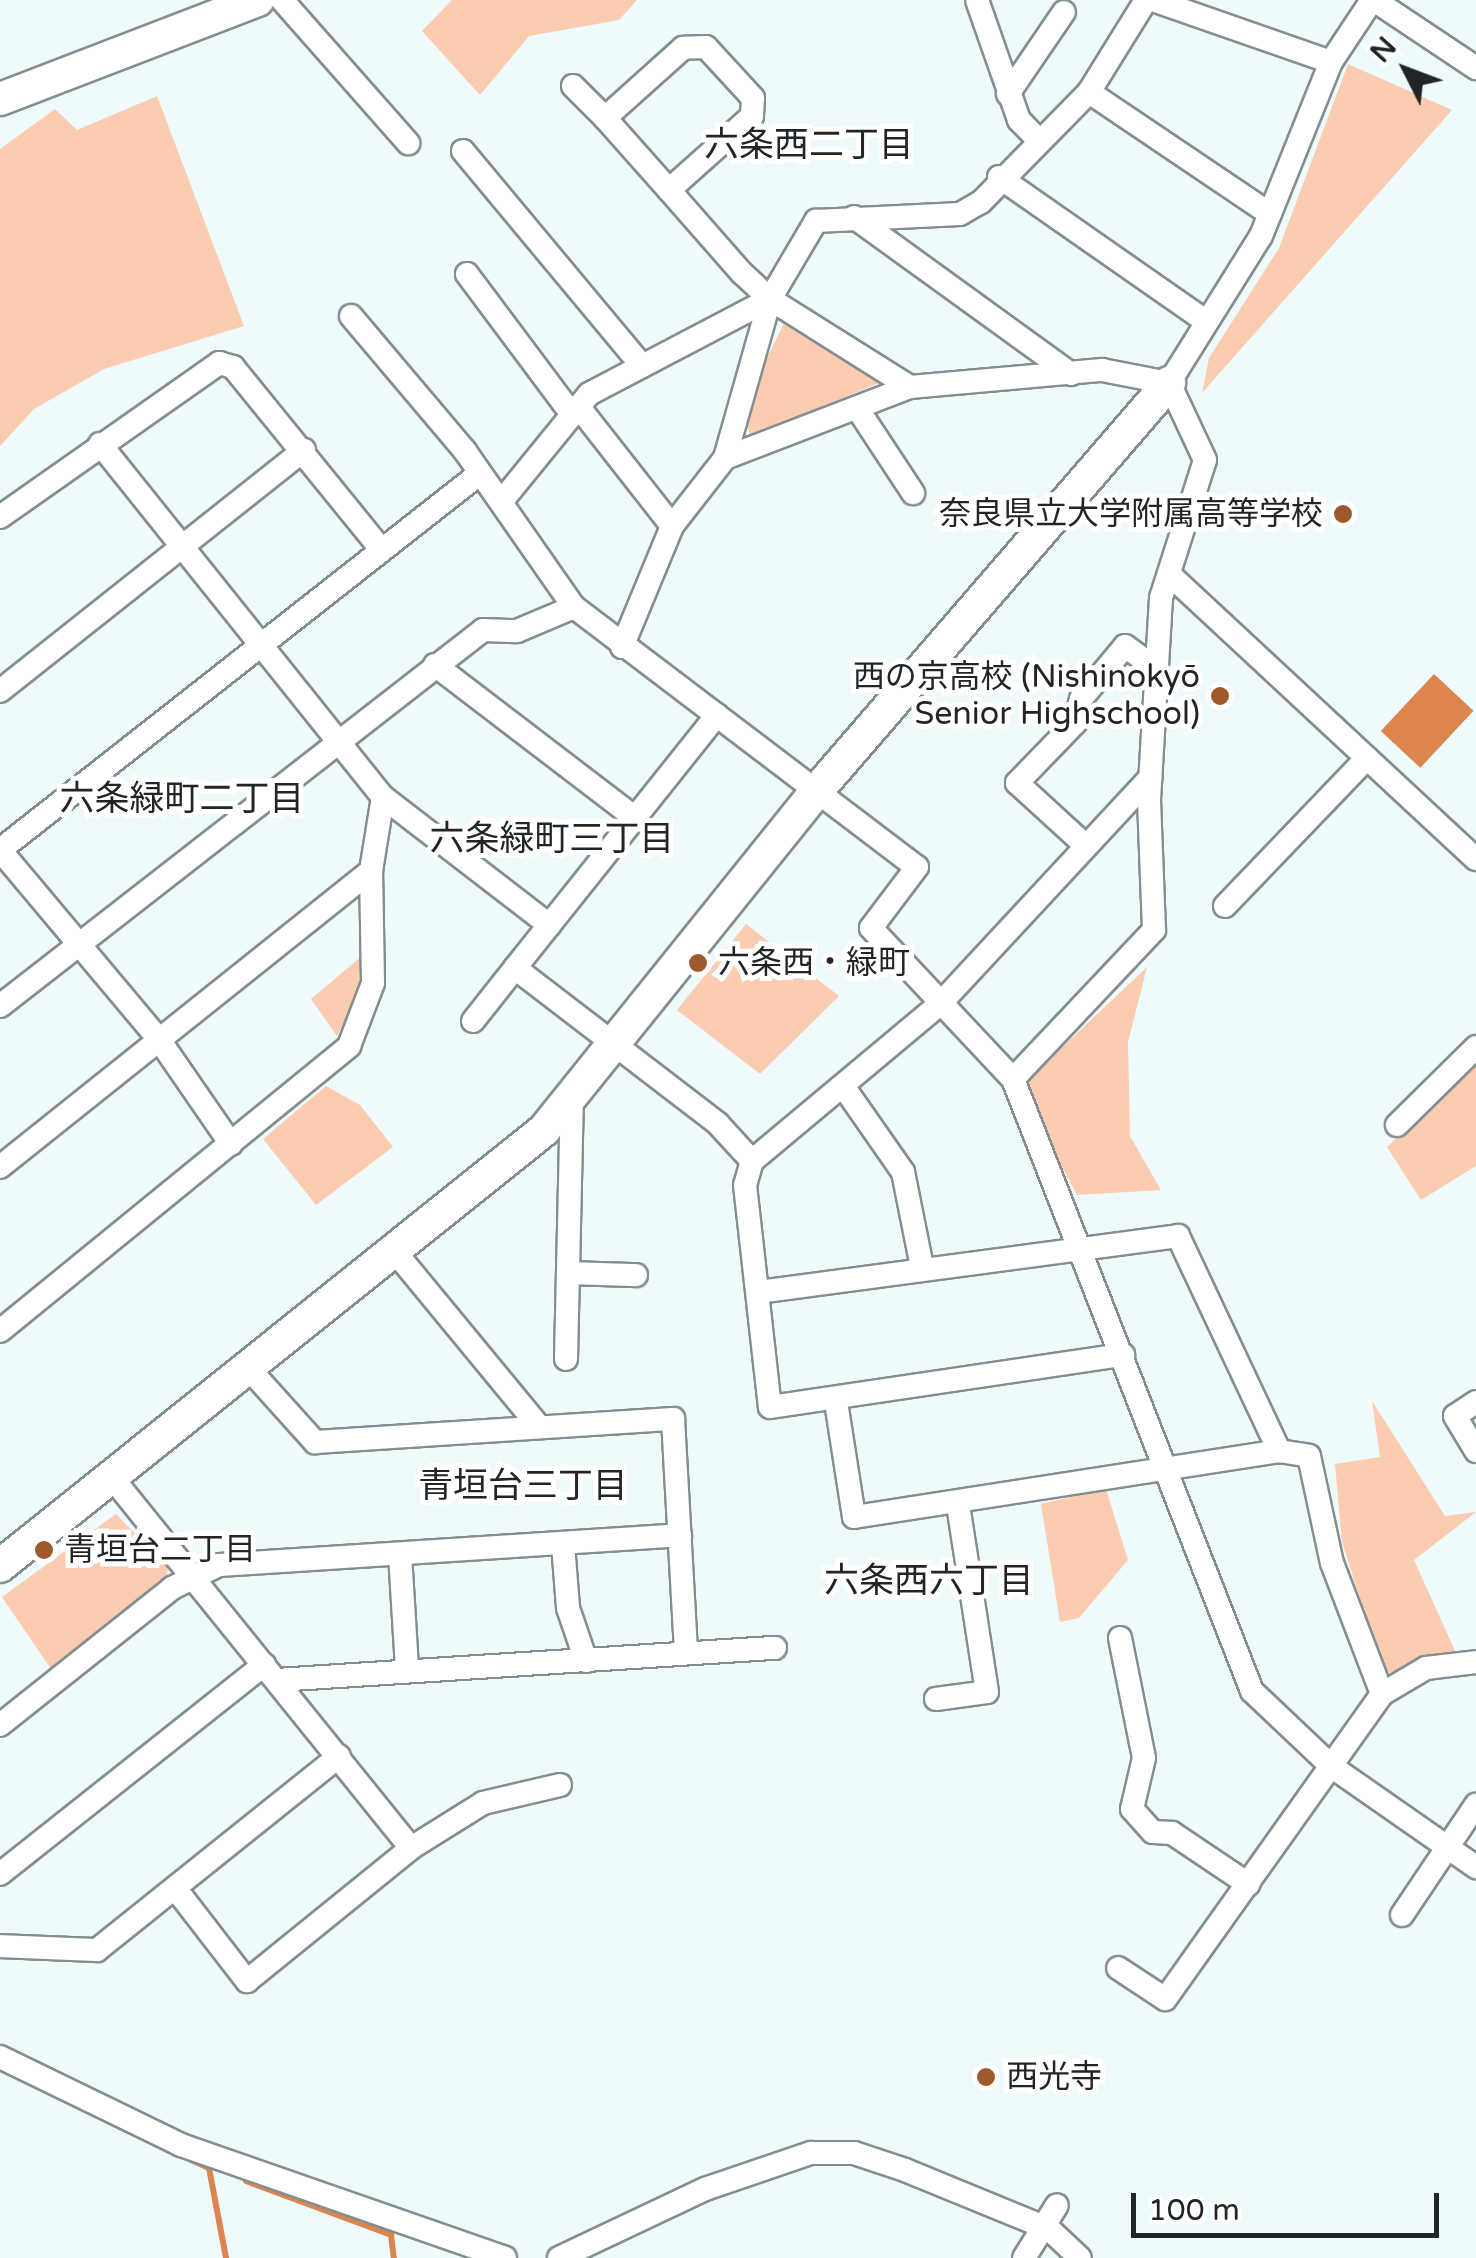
<!DOCTYPE html>
<meta charset="utf-8">
<style>
body{margin:0}
#map{position:relative;width:1476px;height:2258px;overflow:hidden;background:#effafd;font-family:"Varela Round","Noto Sans JP",sans-serif}
div>[style]{position:absolute}
.green>*{inset:0;background:#fcccb0}
.water>*{inset:0;background:#dd854f;transform-origin:0 0}
.stream>*{height:6px;margin:-3px;padding:0 3px;transform-origin:3px;border-radius:3px;background:#dd854f}
.roads{filter:drop-shadow(2px 0 #848e91) drop-shadow(-2px 0 #848e91) drop-shadow(0 2px #848e91) drop-shadow(0 -2px #848e91)}
.street>*{height:22px;margin:-11px;padding:0 11px;transform-origin:11px;border-radius:11px;background:#fff}
.secondary>*{height:32px;margin:-16px;padding:0 16px;transform-origin:16px;border-radius:16px;background:#fff}
.dots>*{width:28px;height:28px;translate:-50% -50%;box-sizing:border-box;border:5px solid #fff;border-radius:50%}
span{translate:-50% -50%;white-space:nowrap;text-align:center;line-height:1.15;-webkit-text-stroke:10px #fff;paint-order:stroke}
.poi-label{font-size:32px;color:#212527}
.right{translate:-100% -50%;text-align:right}
.left{translate:0 -50%;text-align:left}
.neighbourhood-label{font-size:35px;color:#212527}
.north{position:absolute;left:1356px;top:20px;width:100px;height:100px;-webkit-text-stroke:8px #fff;paint-order:stroke;rotate:312deg;font-size:28px;font-weight:700;line-height:40px;text-align:center;color:#212527}
.north::after{content:'';display:block;margin:auto;width:35px;height:45px;background:#212527;clip-path:polygon(50% 0,100% 100%,50% 72%,0 100%)}
.scale{position:absolute;left:1131px;top:2193px;width:308px;height:45px;box-sizing:border-box;border:5px solid #212527;border-top:0;padding-left:12px;font-size:30px;line-height:35px;white-space:nowrap;color:#212527;-webkit-text-stroke:8px #fff;paint-order:stroke}
</style>
<div id="map">
<div class="green">
<i style="clip-path:polygon(452px 0,637px 0,619px 20px,529px 36px,480px 95px,422px 31px)"></i>
<i style="clip-path:polygon(1348px 64px,1452px 110px,1202px 393px,1209px 358px,1279px 248px)"></i>
<i style="clip-path:polygon(157px 96px,244px 326px,104px 369px,34px 409px,0 446px,0 149px,55px 109px,77px 130px)"></i>
<i style="clip-path:polygon(787px 317px,879px 383px,750px 437px,744px 405px)"></i>
<i style="clip-path:polygon(746px 924px,839px 996px,760px 1074px,677px 1010px)"></i>
<i style="clip-path:polygon(363px 955px,361px 987px,337px 1036px,311px 999px)"></i>
<i style="clip-path:polygon(1147px 967px,1128px 1042px,1130px 1136px,1161px 1190px,1077px 1195px,1020px 1087px)"></i>
<i style="clip-path:polygon(1476px 1061px,1476px 1166px,1421px 1200px,1387px 1147px)"></i>
<i style="clip-path:polygon(326px 1086px,360px 1105px,393px 1147px,316px 1205px,263px 1139px)"></i>
<i style="clip-path:polygon(1372px 1401px,1445px 1516px,1476px 1512px,1414px 1560px,1456px 1653px,1384px 1674px,1342px 1542px,1335px 1464px,1380px 1457px)"></i>
<i style="clip-path:polygon(1106px 1489px,1128px 1560px,1079px 1618px,1060px 1622px,1041px 1504px)"></i>
<i style="clip-path:polygon(116px 1514px,168px 1568px,166px 1582px,53px 1672px,2px 1597px)"></i>
</div>
<div class="water">
<i style="left:1434px;top:674px;width:54px;height:78px;rotate:43deg"></i>
</div>
<div class="stream">
<i style="left:191px;top:2160px;width:20px;rotate:24deg"></i>
<i style="left:209px;top:2168px;width:92px;rotate:79.3deg"></i>
<i style="left:246px;top:2181px;width:155px;rotate:20.4deg"></i>
<i style="left:391px;top:2235px;width:23px;rotate:83deg"></i>
</div>
<div class="roads">
<div class="street">
<i style="left:282px;top:0;width:191px;rotate:48.6deg"></i>
<i style="left:977px;top:0;width:127px;rotate:70.7deg"></i>
<i style="left:1019px;top:120px;width:28px;rotate:46deg"></i>
<i style="left:1153px;top:0;width:188px;rotate:19.2deg"></i>
<i style="left:1374px;top:0;width:123px;rotate:33.7deg"></i>
<i style="left:573px;top:86px;width:45px;rotate:45deg"></i>
<i style="left:1089px;top:92px;width:218px;rotate:34deg"></i>
<i style="left:1008px;top:94px;width:99px;rotate:-55.7deg"></i>
<i style="left:463px;top:151px;width:280px;rotate:50.2deg"></i>
<i style="left:999px;top:177px;width:250px;rotate:34.9deg"></i>
<i style="left:669px;top:190px;width:111px;rotate:-41.7deg"></i>
<i style="left:752px;top:116px;width:18px;rotate:-87deg"></i>
<i style="left:753px;top:98px;width:69px;rotate:-132.7deg"></i>
<i style="left:706px;top:47px;width:23px;rotate:178deg"></i>
<i style="left:683px;top:48px;width:105px;rotate:138.1deg"></i>
<i style="left:605px;top:118px;width:96px;rotate:48.4deg"></i>
<i style="left:669px;top:190px;width:111px;rotate:48.7deg"></i>
<i style="left:742px;top:273px;width:38px;rotate:43deg"></i>
<i style="left:770px;top:299px;width:165px;rotate:32.2deg"></i>
<i style="left:854px;top:217px;width:268px;rotate:35.9deg"></i>
<i style="left:467px;top:274px;width:174px;rotate:53.2deg"></i>
<i style="left:351px;top:316px;width:177px;rotate:49.8deg"></i>
<i style="left:465px;top:451px;width:190px;rotate:55.1deg"></i>
<i style="left:574px;top:607px;width:430px;rotate:37.2deg"></i>
<i style="left:917px;top:867px;width:76px;rotate:127deg"></i>
<i style="left:871px;top:928px;width:207px;rotate:46.8deg"></i>
<i style="left:1013px;top:1079px;width:657px;rotate:68.67deg"></i>
<i style="left:1252px;top:1691px;width:109px;rotate:43.5deg"></i>
<i style="left:1331px;top:1766px;width:177px;rotate:34.9deg"></i>
<i style="left:1169px;top:383px;width:173px;rotate:-58deg"></i>
<i style="left:1261px;top:236px;width:188px;rotate:-68.1deg"></i>
<i style="left:1331px;top:62px;width:74px;rotate:-56.5deg"></i>
<i style="left:578px;top:406px;width:152px;rotate:51.9deg"></i>
<i style="left:857px;top:408px;width:102px;rotate:56.6deg"></i>
<i style="left:100px;top:444px;width:452px;rotate:51.3deg"></i>
<i style="left:383px;top:797px;width:210px;rotate:37.6deg"></i>
<i style="left:725px;top:458px;width:165px;rotate:-74.2deg"></i>
<i style="left:501px;top:502px;width:139px;rotate:-50.8deg"></i>
<i style="left:589px;top:394px;width:204px;rotate:-27.7deg"></i>
<i style="left:770px;top:299px;width:91px;rotate:-59.5deg"></i>
<i style="left:816px;top:221px;width:144px;rotate:-2.8deg"></i>
<i style="left:960px;top:214px;width:24px;rotate:-30deg"></i>
<i style="left:981px;top:202px;width:154px;rotate:-45.5deg"></i>
<i style="left:1089px;top:92px;width:108px;rotate:-58.2deg"></i>
<i style="left:0;top:517px;width:268px;rotate:-35.1deg"></i>
<i style="left:219px;top:363px;width:15px;rotate:16deg"></i>
<i style="left:233px;top:367px;width:235px;rotate:50.9deg"></i>
<i style="left:1169px;top:574px;width:419px;rotate:42.9deg"></i>
<i style="left:622px;top:647px;width:131px;rotate:-67.5deg"></i>
<i style="left:672px;top:526px;width:86px;rotate:-52.1deg"></i>
<i style="left:725px;top:458px;width:198px;rotate:-21deg"></i>
<i style="left:910px;top:387px;width:193px;rotate:-5.1deg"></i>
<i style="left:1102px;top:370px;width:68px;rotate:11deg"></i>
<i style="left:1169px;top:383px;width:85px;rotate:64.9deg"></i>
<i style="left:1205px;top:460px;width:145px;rotate:107.7deg"></i>
<i style="left:1161px;top:598px;width:202px;rotate:93.4deg"></i>
<i style="left:1149px;top:800px;width:130px;rotate:87.8deg"></i>
<i style="left:1154px;top:930px;width:205px;rotate:133.4deg"></i>
<i style="left:435px;top:665px;width:252px;rotate:37.4deg"></i>
<i style="left:0;top:691px;width:388px;rotate:-38.4deg"></i>
<i style="left:717px;top:715px;width:324px;rotate:128.6deg"></i>
<i style="left:515px;top:968px;width:256px;rotate:37.5deg"></i>
<i style="left:718px;top:1124px;width:50px;rotate:47.4deg"></i>
<i style="left:752px;top:1161px;width:25px;rotate:106deg"></i>
<i style="left:745px;top:1185px;width:223px;rotate:83.6deg"></i>
<i style="left:770px;top:1407px;width:357px;rotate:-8.4deg"></i>
<i style="left:1085px;top:845px;width:92px;rotate:-137.6deg"></i>
<i style="left:1017px;top:783px;width:83px;rotate:-46deg"></i>
<i style="left:1075px;top:723px;width:25px;rotate:-76deg"></i>
<i style="left:1081px;top:699px;width:69px;rotate:-50.3deg"></i>
<i style="left:1125px;top:646px;width:36px;rotate:36deg"></i>
<i style="left:0;top:850px;width:609px;rotate:-38.13deg"></i>
<i style="left:0;top:850px;width:249px;rotate:50deg"></i>
<i style="left:160px;top:1041px;width:125px;rotate:55.4deg"></i>
<i style="left:1225px;top:906px;width:205px;rotate:-46.2deg"></i>
<i style="left:0;top:1006px;width:612px;rotate:-37.9deg"></i>
<i style="left:483px;top:630px;width:34px;rotate:2deg"></i>
<i style="left:517px;top:631px;width:62px;rotate:-22.8deg"></i>
<i style="left:473px;top:1021px;width:68px;rotate:-51.6deg"></i>
<i style="left:843px;top:1086px;width:105px;rotate:55.1deg"></i>
<i style="left:903px;top:1172px;width:97px;rotate:78.7deg"></i>
<i style="left:1397px;top:1125px;width:111px;rotate:-44.6deg"></i>
<i style="left:752px;top:1161px;width:245px;rotate:-39.9deg"></i>
<i style="left:940px;top:1004px;width:309px;rotate:-47.1deg"></i>
<i style="left:0;top:1167px;width:475px;rotate:-38.6deg"></i>
<i style="left:396px;top:1253px;width:223px;rotate:50.5deg"></i>
<i style="left:571px;top:1273px;width:65px;rotate:1.8deg"></i>
<i style="left:759px;top:1292px;width:423px;rotate:-7.6deg"></i>
<i style="left:1178px;top:1236px;width:238px;rotate:64.8deg"></i>
<i style="left:0;top:1331px;width:451px;rotate:-39.2deg"></i>
<i style="left:349px;top:1046px;width:67px;rotate:-69.1deg"></i>
<i style="left:373px;top:983px;width:112px;rotate:-91deg"></i>
<i style="left:371px;top:871px;width:75px;rotate:-80.8deg"></i>
<i style="left:566px;top:1359px;width:262px;rotate:-88.7deg"></i>
<i style="left:251px;top:1371px;width:96px;rotate:48deg"></i>
<i style="left:315px;top:1442px;width:359px;rotate:-3.7deg"></i>
<i style="left:673px;top:1419px;width:231px;rotate:86.8deg"></i>
<i style="left:836px;top:1402px;width:116px;rotate:81.1deg"></i>
<i style="left:854px;top:1517px;width:430px;rotate:-8.8deg"></i>
<i style="left:1279px;top:1451px;width:30px;rotate:9deg"></i>
<i style="left:1309px;top:1456px;width:109px;rotate:77.9deg"></i>
<i style="left:1332px;top:1563px;width:140px;rotate:69.1deg"></i>
<i style="left:1382px;top:1694px;width:374px;rotate:125.4deg"></i>
<i style="left:1165px;top:1999px;width:56px;rotate:-146.6deg"></i>
<i style="left:1476px;top:1402px;width:25px;rotate:146deg"></i>
<i style="left:1455px;top:1416px;width:41px;rotate:59deg"></i>
<i style="left:114px;top:1480px;width:473px;rotate:51.1deg"></i>
<i style="left:563px;top:1544px;width:64px;rotate:85.5deg"></i>
<i style="left:568px;top:1608px;width:56px;rotate:71.2deg"></i>
<i style="left:400px;top:1554px;width:116px;rotate:86.5deg"></i>
<i style="left:1120px;top:1638px;width:122px;rotate:78.7deg"></i>
<i style="left:1144px;top:1758px;width:52px;rotate:103.2deg"></i>
<i style="left:1132px;top:1809px;width:31px;rotate:48deg"></i>
<i style="left:1153px;top:1832px;width:19px;rotate:3deg"></i>
<i style="left:1172px;top:1833px;width:92px;rotate:33.9deg"></i>
<i style="left:277px;top:1680px;width:499px;rotate:-3.7deg"></i>
<i style="left:1382px;top:1694px;width:51px;rotate:-30.6deg"></i>
<i style="left:1426px;top:1668px;width:50px;rotate:-6.8deg"></i>
<i style="left:936px;top:1699px;width:51px;rotate:-7.8deg"></i>
<i style="left:987px;top:1692px;width:189px;rotate:-98.8deg"></i>
<i style="left:0;top:1725px;width:220px;rotate:-38.5deg"></i>
<i style="left:172px;top:1588px;width:52px;rotate:-26.1deg"></i>
<i style="left:219px;top:1565px;width:462px;rotate:-3.7deg"></i>
<i style="left:0;top:1874px;width:337px;rotate:-38.4deg"></i>
<i style="left:175px;top:1888px;width:118px;rotate:52.3deg"></i>
<i style="left:247px;top:1981px;width:211px;rotate:-39deg"></i>
<i style="left:411px;top:1848px;width:85px;rotate:-32deg"></i>
<i style="left:483px;top:1803px;width:79px;rotate:-13.2deg"></i>
<i style="left:1402px;top:1915px;width:133px;rotate:-56.1deg"></i>
<i style="left:0;top:1946px;width:97px;rotate:2.4deg"></i>
<i style="left:97px;top:1950px;width:310px;rotate:-38.7deg"></i>
<i style="left:0;top:2057px;width:201px;rotate:25.9deg"></i>
<i style="left:181px;top:2145px;width:343px;rotate:19.2deg"></i>
<i style="left:559px;top:2258px;width:161px;rotate:-25.3deg"></i>
<i style="left:705px;top:2189px;width:112px;rotate:-18.8deg"></i>
<i style="left:811px;top:2153px;width:43px"></i>
<i style="left:854px;top:2153px;width:54px;rotate:18.4deg"></i>
<i style="left:905px;top:2170px;width:156px;rotate:22.3deg"></i>
<i style="left:1049px;top:2229px;width:42px;rotate:43.1deg"></i>
<i style="left:1024px;top:2258px;width:62px;rotate:-58.1deg"></i>
</div>
<div class="secondary">
<i style="left:0;top:99px;width:276px;rotate:-21deg"></i>
<i style="left:0;top:1566px;width:697px;rotate:-38.71deg"></i>
<i style="left:544px;top:1130px;width:432px;rotate:-51.2deg"></i>
<i style="left:815px;top:793px;width:542px;rotate:-49.19deg"></i>
</div>
</div>
<div class="dots">
<i style="left:1343px;top:514px;background:#9d582c"></i>
<i style="left:1220px;top:696px;background:#9d582c"></i>
<i style="left:698px;top:963px;background:#9d582c"></i>
<i style="left:44px;top:1550px;background:#9d582c"></i>
<i style="left:986px;top:2077px;background:#9d582c"></i>
</div>
<div class="poi-label">
<span class="right" style="left:1323px;top:514px">奈良県立大学附属高等学校</span>
<span class="right" style="left:1200px;top:696px">西の京高校 (Nishinokyō<br>Senior Highschool)</span>
<span class="left" style="left:718px;top:963px">六条西・緑町</span>
<span class="left" style="left:64px;top:1550px">青垣台二丁目</span>
<span class="left" style="left:1006px;top:2077px">西光寺</span>
</div>
<div class="neighbourhood-label">
<span style="left:809px;top:145px">六条西二丁目</span>
<span style="left:182px;top:799px">六条緑町二丁目</span>
<span style="left:552px;top:839px">六条緑町三丁目</span>
<span style="left:523px;top:1486px">青垣台三丁目</span>
<span style="left:929px;top:1581px">六条西六丁目</span>
</div>
<div class="north">N</div>
<div class="scale">100 m</div>
</div>
